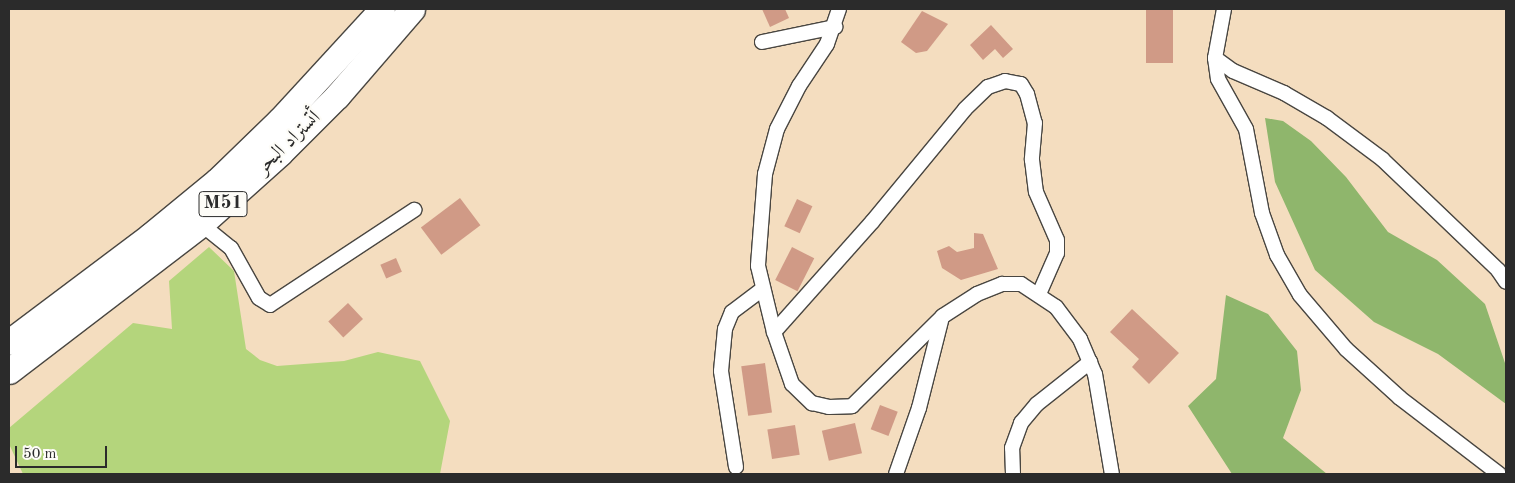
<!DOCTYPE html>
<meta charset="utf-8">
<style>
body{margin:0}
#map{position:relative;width:1515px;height:483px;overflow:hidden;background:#f4ddbf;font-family:"Old Standard TT",Amiri,serif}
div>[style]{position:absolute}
.green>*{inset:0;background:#b4d57c}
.forest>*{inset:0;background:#8fb66c}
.building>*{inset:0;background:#d09a86;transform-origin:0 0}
.roads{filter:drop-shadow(1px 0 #494641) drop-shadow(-1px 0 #494641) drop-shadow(0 1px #494641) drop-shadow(0 -1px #494641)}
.street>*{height:14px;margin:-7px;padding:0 7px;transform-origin:7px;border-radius:7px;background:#fff}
.highway>*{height:25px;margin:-12.5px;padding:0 12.5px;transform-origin:12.5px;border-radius:12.5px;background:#fff}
span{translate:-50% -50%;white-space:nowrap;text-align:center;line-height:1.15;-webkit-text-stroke:4.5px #fdfcf7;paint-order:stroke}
.shield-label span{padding:1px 4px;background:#fdfcf7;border:1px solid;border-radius:4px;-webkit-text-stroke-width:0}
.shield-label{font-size:19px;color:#2b2b2b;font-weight:700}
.street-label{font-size:20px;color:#2b2b2b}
.frame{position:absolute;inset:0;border:10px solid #2b2b2b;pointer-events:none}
.scale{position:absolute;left:15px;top:446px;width:92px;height:22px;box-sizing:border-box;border:2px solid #2b2b2b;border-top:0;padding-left:6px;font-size:15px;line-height:18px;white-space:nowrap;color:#2b2b2b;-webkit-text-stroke:4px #fdfcf7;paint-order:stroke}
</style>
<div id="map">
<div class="green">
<i style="clip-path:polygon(209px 247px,234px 271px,246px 349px,260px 360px,277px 366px,344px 361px,378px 352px,420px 361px,450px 421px,440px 474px,23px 474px,9px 444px,9px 428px,133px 323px,172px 329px,169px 281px)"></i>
</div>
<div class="forest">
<i style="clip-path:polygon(1265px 118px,1283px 121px,1311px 141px,1346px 177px,1388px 232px,1437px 260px,1485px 304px,1506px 366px,1506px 404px,1438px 354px,1374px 322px,1315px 270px,1275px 182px)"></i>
<i style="clip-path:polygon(1226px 295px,1268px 314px,1297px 351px,1301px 390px,1283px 438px,1327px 474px,1232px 474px,1188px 406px,1216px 379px)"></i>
</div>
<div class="building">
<i style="clip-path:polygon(762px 9px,785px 9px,789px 18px,770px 27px)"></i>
<i style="left:1146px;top:9px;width:27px;height:54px"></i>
<i style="clip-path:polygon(922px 11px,948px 24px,927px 51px,916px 53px,901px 42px)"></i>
<i style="clip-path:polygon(991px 25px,1013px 49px,1003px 58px,995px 49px,983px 60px,970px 45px)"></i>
<i style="left:460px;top:198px;width:34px;height:49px;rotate:53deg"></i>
<i style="left:797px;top:199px;width:17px;height:30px;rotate:25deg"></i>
<i style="clip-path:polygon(974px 233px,983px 234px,998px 269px,961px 280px,942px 268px,937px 251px,949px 246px,957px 252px,974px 248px)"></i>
<i style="left:792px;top:247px;width:25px;height:37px;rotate:27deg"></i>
<i style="left:396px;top:258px;width:15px;height:17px;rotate:67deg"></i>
<i style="left:348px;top:303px;width:22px;height:27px;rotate:47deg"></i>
<i style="clip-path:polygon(1132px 309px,1179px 353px,1149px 384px,1132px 367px,1139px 359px,1110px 332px)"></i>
<i style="left:765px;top:363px;width:50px;height:24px;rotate:82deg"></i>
<i style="left:880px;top:405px;width:19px;height:26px;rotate:21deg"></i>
<i style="left:855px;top:423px;width:31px;height:34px;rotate:77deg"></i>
<i style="left:795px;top:425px;width:30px;height:28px;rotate:81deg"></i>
</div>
<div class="roads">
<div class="street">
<i style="left:839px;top:9px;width:37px;rotate:109deg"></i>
<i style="left:827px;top:44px;width:50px;rotate:123.7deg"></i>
<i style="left:799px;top:86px;width:48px;rotate:117.1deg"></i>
<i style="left:777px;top:129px;width:47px;rotate:104.9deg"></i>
<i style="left:765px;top:174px;width:92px;rotate:94.4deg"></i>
<i style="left:758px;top:266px;width:68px;rotate:76.4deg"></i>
<i style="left:774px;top:332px;width:55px;rotate:70.9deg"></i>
<i style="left:792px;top:384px;width:28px;rotate:44deg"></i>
<i style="left:812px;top:403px;width:17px;rotate:13deg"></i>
<i style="left:829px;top:407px;width:23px;rotate:-2deg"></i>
<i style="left:852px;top:406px;width:128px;rotate:-44.7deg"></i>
<i style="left:943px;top:316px;width:40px;rotate:-32.9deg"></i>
<i style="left:977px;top:294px;width:27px;rotate:-22deg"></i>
<i style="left:1002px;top:284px;width:19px"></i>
<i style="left:1021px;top:284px;width:42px;rotate:33.3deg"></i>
<i style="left:1056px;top:307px;width:40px;rotate:53deg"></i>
<i style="left:1080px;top:339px;width:38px;rotate:67deg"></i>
<i style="left:1095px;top:374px;width:101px;rotate:80.4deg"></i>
<i style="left:1224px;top:9px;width:50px;rotate:100.4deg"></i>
<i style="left:1215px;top:58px;width:21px;rotate:82deg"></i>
<i style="left:1218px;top:79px;width:57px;rotate:60.8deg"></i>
<i style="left:1246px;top:129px;width:86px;rotate:79.2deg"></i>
<i style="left:1262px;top:213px;width:45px;rotate:70.3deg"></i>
<i style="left:1277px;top:255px;width:46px;rotate:60.1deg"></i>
<i style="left:1300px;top:295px;width:71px;rotate:49.6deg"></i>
<i style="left:1346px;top:349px;width:73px;rotate:42.2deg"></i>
<i style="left:1400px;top:398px;width:125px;rotate:37.5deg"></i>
<i style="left:762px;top:42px;width:75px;rotate:-11.6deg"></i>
<i style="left:1215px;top:58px;width:22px;rotate:36deg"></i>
<i style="left:1233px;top:71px;width:56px;rotate:23.3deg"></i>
<i style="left:1284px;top:93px;width:50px;rotate:30.2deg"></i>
<i style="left:1327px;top:118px;width:69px;rotate:36.7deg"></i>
<i style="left:1382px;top:159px;width:161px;rotate:43.7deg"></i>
<i style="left:1498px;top:270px;width:14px;rotate:56deg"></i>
<i style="left:201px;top:224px;width:38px;rotate:39deg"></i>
<i style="left:231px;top:248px;width:57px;rotate:60.8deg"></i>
<i style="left:259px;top:298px;width:13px;rotate:32deg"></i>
<i style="left:270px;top:305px;width:173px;rotate:-33.4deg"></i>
<i style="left:774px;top:332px;width:147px;rotate:-48.3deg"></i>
<i style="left:872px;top:222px;width:146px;rotate:-50.5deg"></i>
<i style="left:965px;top:109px;width:32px;rotate:-44deg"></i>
<i style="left:988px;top:87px;width:18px;rotate:-19deg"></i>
<i style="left:1005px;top:81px;width:16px;rotate:11deg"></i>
<i style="left:1021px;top:84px;width:12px;rotate:59deg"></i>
<i style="left:1027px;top:94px;width:30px;rotate:75deg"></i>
<i style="left:1035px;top:123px;width:37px;rotate:95deg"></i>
<i style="left:1032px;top:160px;width:32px;rotate:83deg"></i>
<i style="left:1036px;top:192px;width:52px;rotate:66.4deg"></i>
<i style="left:1057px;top:240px;width:13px;rotate:90deg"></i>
<i style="left:1057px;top:253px;width:45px;rotate:113.7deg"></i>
<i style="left:736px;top:467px;width:97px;rotate:-98.9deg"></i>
<i style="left:721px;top:371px;width:42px;rotate:-84.6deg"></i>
<i style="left:725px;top:329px;width:18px;rotate:-68deg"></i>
<i style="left:732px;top:312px;width:36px;rotate:-37deg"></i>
<i style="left:896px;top:474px;width:70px;rotate:-70.8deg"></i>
<i style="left:919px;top:408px;width:94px;rotate:-75.8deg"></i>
<i style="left:1013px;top:474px;width:26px;rotate:-92deg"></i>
<i style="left:1012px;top:448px;width:27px;rotate:-70deg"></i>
<i style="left:1021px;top:423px;width:25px;rotate:-50deg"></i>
<i style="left:1037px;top:404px;width:68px;rotate:-38.4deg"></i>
</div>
<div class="highway">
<i style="left:9px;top:342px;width:176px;rotate:-36.9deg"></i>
<i style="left:150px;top:236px;width:87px;rotate:-39.4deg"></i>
<i style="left:217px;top:181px;width:88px;rotate:-44.1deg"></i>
<i style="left:280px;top:120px;width:151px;rotate:-47.4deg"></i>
<i style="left:9px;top:371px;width:242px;rotate:-37.4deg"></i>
<i style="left:201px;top:224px;width:106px;rotate:-41.9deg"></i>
<i style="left:280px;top:153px;width:81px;rotate:-45deg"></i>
<i style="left:337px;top:96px;width:115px;rotate:-49.2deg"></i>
</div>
</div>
<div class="shield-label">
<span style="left:223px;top:204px">M51</span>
</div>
<div class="street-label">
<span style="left:289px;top:143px;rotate:-44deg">أتستراد البحر</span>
</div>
<div class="frame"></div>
<div class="scale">50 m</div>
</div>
